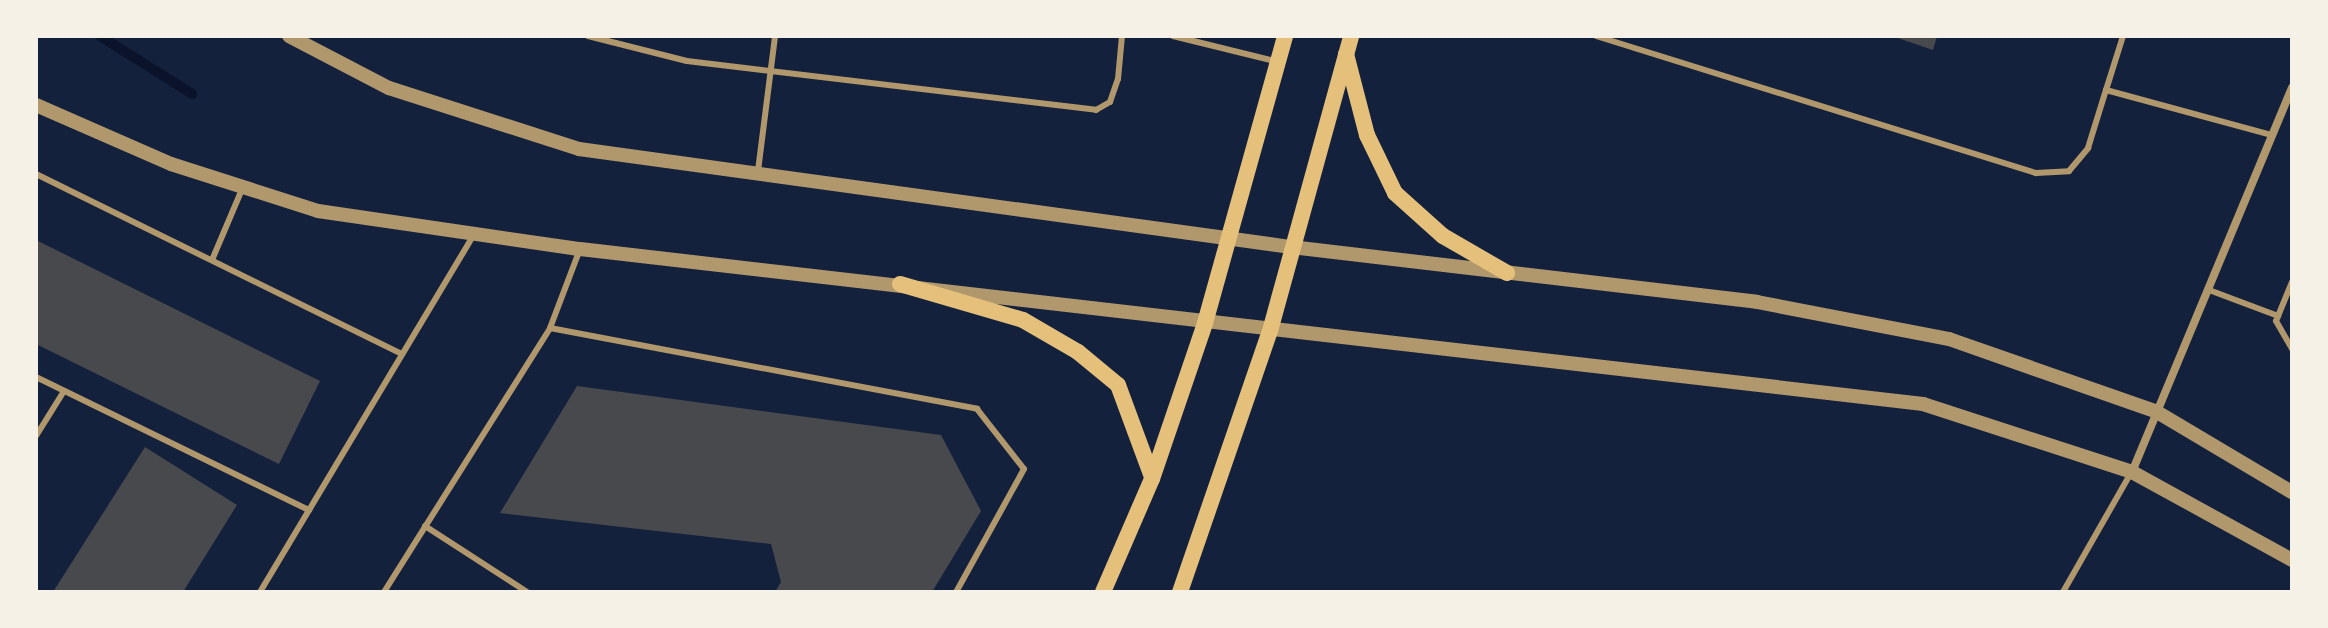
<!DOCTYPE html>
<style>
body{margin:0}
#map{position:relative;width:2328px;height:628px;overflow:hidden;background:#14213d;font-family:Merriweather,serif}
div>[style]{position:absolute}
.stream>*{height:10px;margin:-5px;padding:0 5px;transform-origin:5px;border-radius:5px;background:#0b132b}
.building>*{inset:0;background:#48494c}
.service>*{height:6px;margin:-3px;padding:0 3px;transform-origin:3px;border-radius:3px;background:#b1986c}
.minor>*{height:8px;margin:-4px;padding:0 4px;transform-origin:4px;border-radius:4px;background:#b1986c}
.tertiary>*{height:14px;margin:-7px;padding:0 7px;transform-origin:7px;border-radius:7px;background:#b1986c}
.secondary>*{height:16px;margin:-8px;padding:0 8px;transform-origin:8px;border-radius:8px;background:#e5c07b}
span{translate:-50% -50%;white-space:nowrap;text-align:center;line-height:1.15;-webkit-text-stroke:8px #f6f1e7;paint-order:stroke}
.frame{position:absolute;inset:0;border:38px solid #f6f1e7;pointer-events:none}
</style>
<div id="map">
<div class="stream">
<i style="left:100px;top:36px;width:109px;rotate:32.2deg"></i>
</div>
<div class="building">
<i style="clip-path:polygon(1892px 36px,1937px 36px,1933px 50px)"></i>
<i style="clip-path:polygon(36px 240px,320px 381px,279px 464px,36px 344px)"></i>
<i style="clip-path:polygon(577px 386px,941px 435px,981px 511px,932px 592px,775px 592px,781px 582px,771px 544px,500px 513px)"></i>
<i style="clip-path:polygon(145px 447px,237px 505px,183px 592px,53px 592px)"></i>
</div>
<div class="service">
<i style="left:588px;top:36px;width:102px;rotate:14.2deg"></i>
<i style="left:687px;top:61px;width:412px;rotate:6.8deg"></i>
<i style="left:1096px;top:110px;width:16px;rotate:-30deg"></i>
<i style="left:1110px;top:102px;width:24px;rotate:-71deg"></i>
<i style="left:1118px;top:79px;width:43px;rotate:-84.7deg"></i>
<i style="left:1173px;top:36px;width:105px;rotate:13.8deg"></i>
<i style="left:1596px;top:36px;width:461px;rotate:17.3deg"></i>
<i style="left:2036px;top:173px;width:33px;rotate:-3deg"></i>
<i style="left:2069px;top:171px;width:30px;rotate:-50deg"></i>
<i style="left:2088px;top:148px;width:61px;rotate:-72.8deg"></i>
<i style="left:2106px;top:90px;width:172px;rotate:15.2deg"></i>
<i style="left:2106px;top:90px;width:57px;rotate:-72.5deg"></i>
<i style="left:758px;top:171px;width:136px;rotate:-82.8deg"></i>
<i style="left:36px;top:174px;width:408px;rotate:26.2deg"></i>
<i style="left:212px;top:260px;width:79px;rotate:-67deg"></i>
<i style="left:2292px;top:282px;width:42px;rotate:112.3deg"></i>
<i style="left:2276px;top:321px;width:32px;rotate:60deg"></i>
<i style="left:2209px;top:290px;width:74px;rotate:20.6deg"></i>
<i style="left:550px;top:328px;width:85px;rotate:-69.2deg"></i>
<i style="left:36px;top:377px;width:304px;rotate:26deg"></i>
<i style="left:36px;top:436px;width:53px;rotate:-58.1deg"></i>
<i style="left:425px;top:526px;width:121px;rotate:32.9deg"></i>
<i style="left:260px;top:592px;width:416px;rotate:-59.1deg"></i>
<i style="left:384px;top:592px;width:312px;rotate:-57.8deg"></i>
<i style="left:550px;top:328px;width:435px;rotate:10.7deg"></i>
<i style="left:977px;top:409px;width:76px;rotate:51.9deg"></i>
<i style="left:1024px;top:469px;width:141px;rotate:118.9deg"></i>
<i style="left:2063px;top:592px;width:137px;rotate:-60.3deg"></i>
</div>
<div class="minor">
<i style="left:2132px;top:472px;width:417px;rotate:-67.4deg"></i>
</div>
<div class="tertiary">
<i style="left:289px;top:36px;width:113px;rotate:27.5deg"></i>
<i style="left:389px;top:88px;width:200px;rotate:17.8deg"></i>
<i style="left:579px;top:149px;width:719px;rotate:7.84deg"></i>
<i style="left:1291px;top:247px;width:469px;rotate:6.7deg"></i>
<i style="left:1757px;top:302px;width:196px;rotate:10.9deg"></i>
<i style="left:1949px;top:339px;width:220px;rotate:19.3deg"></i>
<i style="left:2157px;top:412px;width:157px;rotate:30.7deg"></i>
<i style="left:36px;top:105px;width:147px;rotate:23.6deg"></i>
<i style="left:171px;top:164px;width:154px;rotate:17.7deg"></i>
<i style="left:318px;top:211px;width:265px;rotate:8.3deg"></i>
<i style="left:580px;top:249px;width:1352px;rotate:6.58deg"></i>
<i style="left:1923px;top:404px;width:220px;rotate:18deg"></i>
<i style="left:2132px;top:472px;width:183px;rotate:28.8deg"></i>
</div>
<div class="secondary">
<i style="left:1346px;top:54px;width:84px;rotate:75.5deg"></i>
<i style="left:1367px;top:135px;width:64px;rotate:64.2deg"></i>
<i style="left:1395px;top:193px;width:64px;rotate:41.9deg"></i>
<i style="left:1443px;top:236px;width:74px;rotate:30deg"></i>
<i style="left:900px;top:284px;width:128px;rotate:16.3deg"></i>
<i style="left:1023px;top:320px;width:64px;rotate:30.2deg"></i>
<i style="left:1078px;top:352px;width:52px;rotate:39.5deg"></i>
<i style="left:1118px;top:385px;width:98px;rotate:69.7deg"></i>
<i style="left:1103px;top:592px;width:123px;rotate:-66.6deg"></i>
<i style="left:1152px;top:479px;width:165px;rotate:-71.2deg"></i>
<i style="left:1205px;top:323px;width:298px;rotate:-74.4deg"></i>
<i style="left:1180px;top:592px;width:276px;rotate:-71deg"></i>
<i style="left:1270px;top:331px;width:306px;rotate:-74.6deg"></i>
</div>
<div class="frame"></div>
</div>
